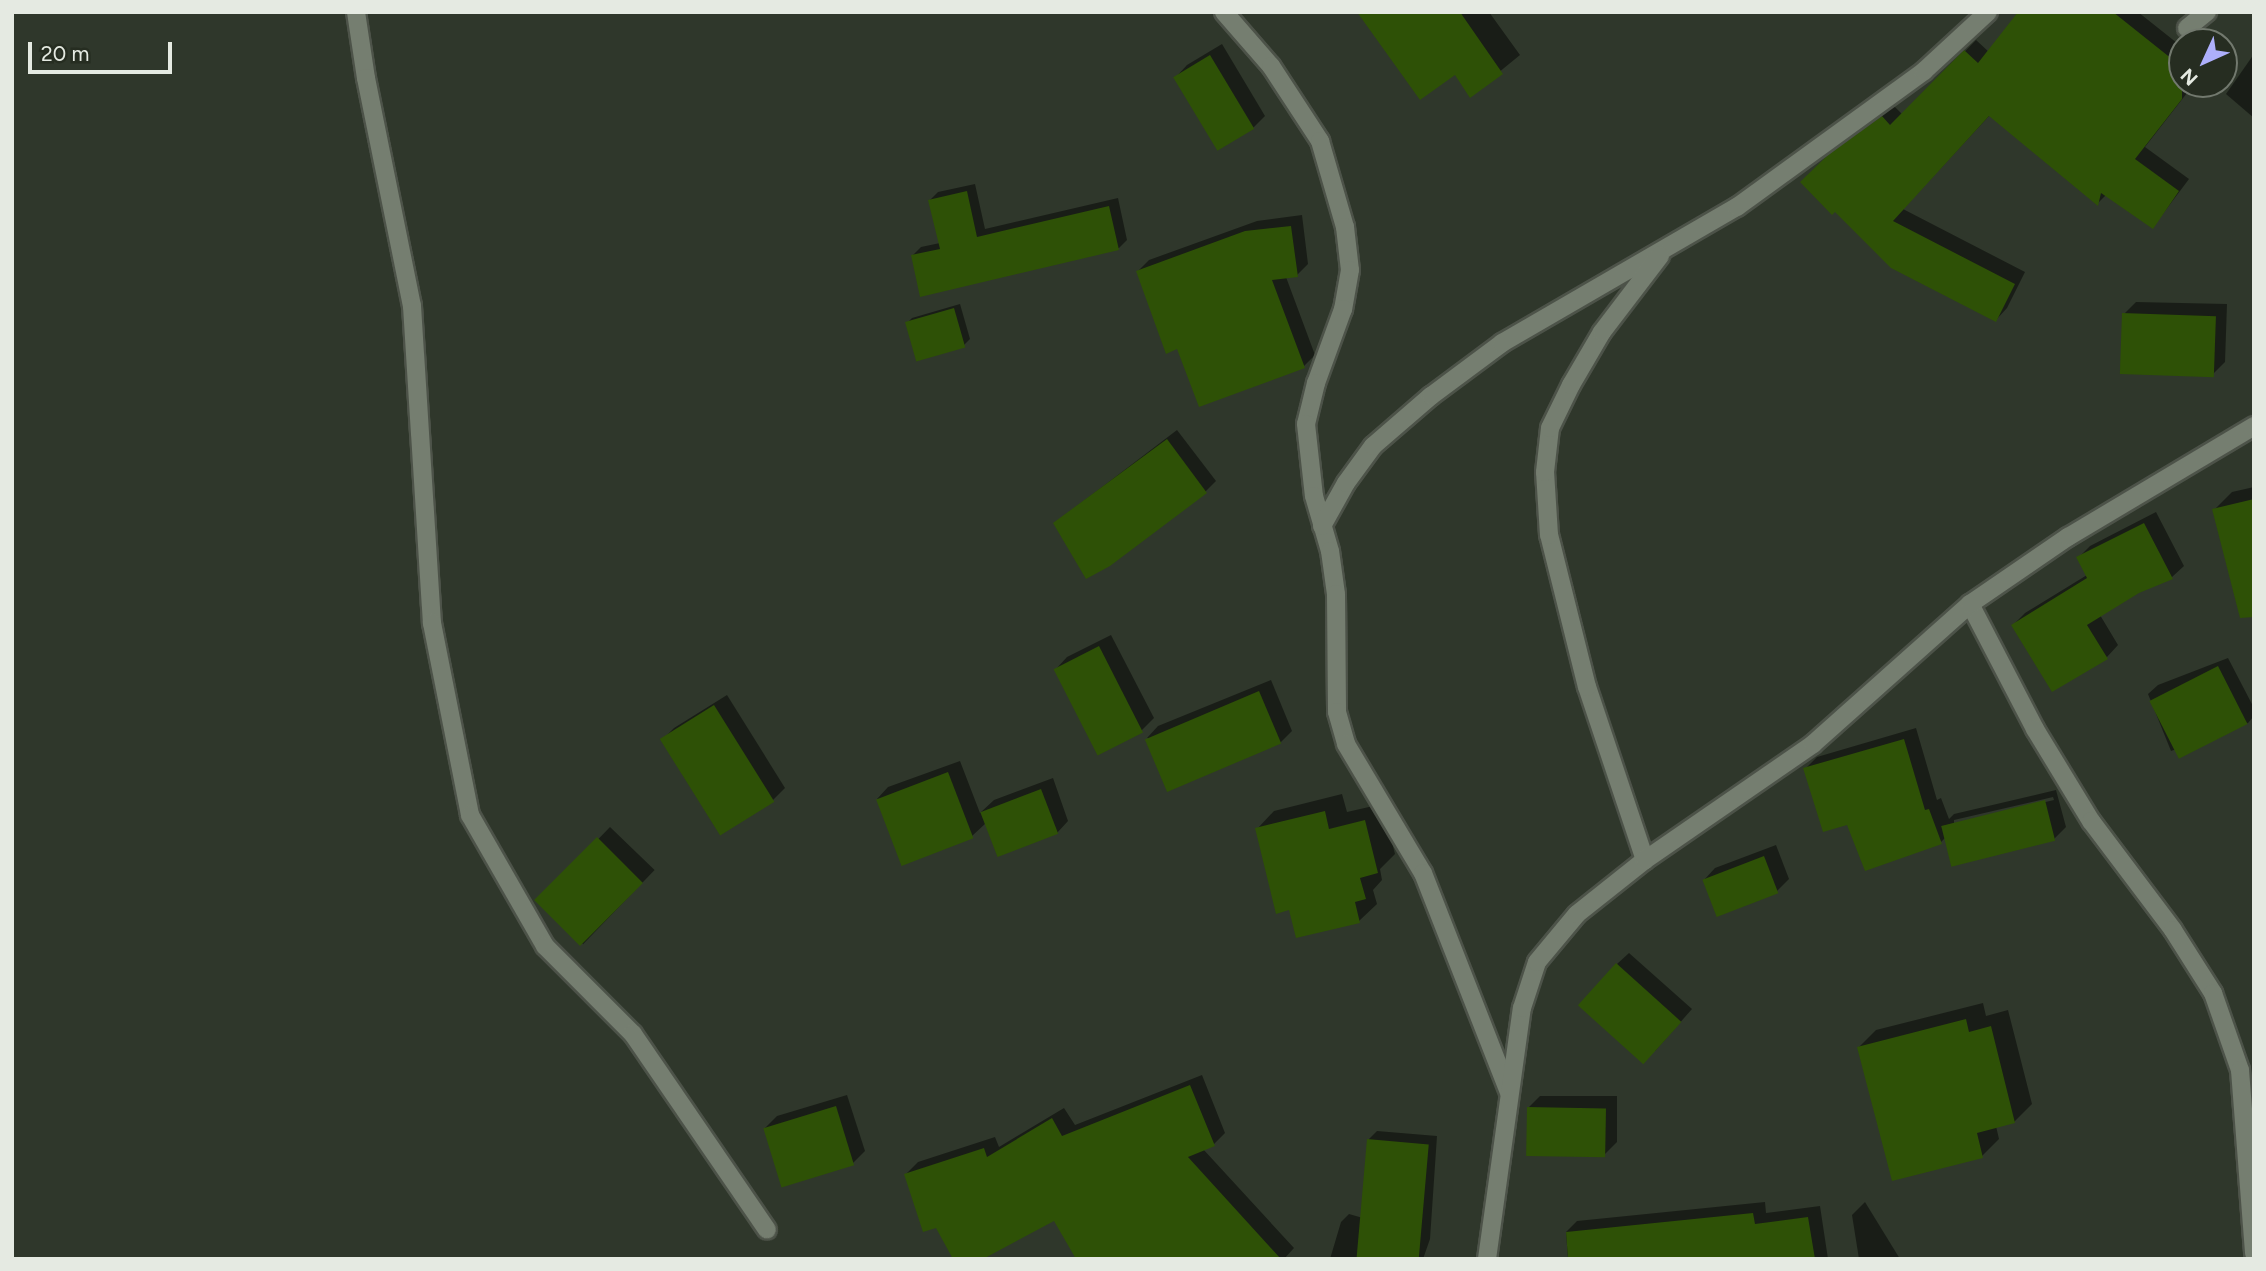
<!DOCTYPE html>
<style>
body{margin:0}
#map{position:relative;width:2266px;height:1271px;overflow:hidden;background:#2f372b;font-family:Figtree,sans-serif}
div>[style]{position:absolute}
.shadow>*{inset:0;background:#0007;transform-origin:0 0}
.building>*{inset:0;background:#2e5106;transform-origin:0 0}
.roads{filter:drop-shadow(2px 0 #4d5349) drop-shadow(-2px 0 #4d5349) drop-shadow(0 2px #4d5349) drop-shadow(0 -2px #4d5349)}
.minor>*{height:18px;margin:-9px;padding:0 9px;transform-origin:9px;border-radius:9px;background:#757e70}
span{translate:-50% -50%;white-space:nowrap;text-align:center;line-height:1.15;-webkit-text-stroke:7px #262d21;paint-order:stroke}
.frame{position:absolute;inset:0;border:14px solid #e5eae2;pointer-events:none}
.north{position:absolute;left:2168px;top:28px;width:70px;height:70px;box-sizing:border-box;background:#262d21;border:2px solid #72796e;border-radius:50%;rotate:225deg;font-size:19px;font-weight:700;line-height:28px;text-align:center;color:#e5eae2}
.north::after{content:'';display:block;margin:auto;width:24px;height:32px;background:#adaffb;clip-path:polygon(50% 0,100% 100%,50% 72%,0 100%)}
.scale{position:absolute;left:28px;top:42px;width:144px;height:32px;box-sizing:border-box;border:4px solid #e5eae2;border-top:0;padding-left:9px;font-size:21px;line-height:24px;white-space:nowrap;color:#e5eae2;-webkit-text-stroke:5px #262d21;paint-order:stroke}
</style>
<div id="map">
<div class="shadow">
<i style="clip-path:polygon(1359px 12px,1489px 12px,1520px 55px,1471px 95px,1455px 73px)"></i>
<i style="clip-path:polygon(2021px 12px,2138px 12px,2177px 43px,2186px 34px,2197px 42px,2182px 42px,2182px 84px,2194px 84px,2145px 147px,2189px 179px,2153px 227px,2106px 195px,2098px 203px,1990px 115px,1903px 209px,2025px 272px,2007px 308px,1996px 320px,1835px 209px,1802px 182px,1842px 143px,1894px 106px,1903px 115px,1976px 40px,1989px 52px)"></i>
<i style="clip-path:polygon(1222px 44px,1265px 116px,1253px 128px,1176px 77px,1187px 65px)"></i>
<i style="clip-path:polygon(2254px 54px,2254px 118px,2226px 94px)"></i>
<i style="clip-path:polygon(975px 184px,985px 229px,1118px 198px,1127px 240px,1119px 248px,913px 255px,921px 247px,940px 243px,930px 200px,938px 192px)"></i>
<i style="clip-path:polygon(1302px 215px,1308px 264px,1297px 275px,1286px 277px,1315px 355px,1304px 366px,1138px 271px,1149px 260px,1257px 221px)"></i>
<i style="clip-path:polygon(2136px 302px,2227px 304px,2225px 362px,2213px 374px,2124px 314px)"></i>
<i style="clip-path:polygon(960px 304px,970px 339px,964px 345px,907px 323px,912px 318px)"></i>
<i style="clip-path:polygon(1177px 430px,1216px 481px,1206px 491px,1109px 564px,1055px 523px)"></i>
<i style="clip-path:polygon(2254px 487px,2254px 614px,2214px 510px,2232px 492px)"></i>
<i style="clip-path:polygon(2156px 512px,2184px 566px,2172px 577px,2138px 592px,2100px 615px,2118px 645px,2107px 657px,2013px 625px,2025px 613px,2087px 575px,2078px 558px,2090px 546px)"></i>
<i style="clip-path:polygon(1111px 635px,1154px 718px,1142px 730px,1098px 752px,1056px 669px,1067px 657px)"></i>
<i style="clip-path:polygon(2228px 658px,2254px 708px,2254px 716px,2248px 723px,2171px 751px,2148px 694px,2158px 685px)"></i>
<i style="clip-path:polygon(1271px 680px,1292px 731px,1280px 743px,1147px 738px,1158px 726px)"></i>
<i style="clip-path:polygon(727px 695px,785px 788px,773px 800px,662px 740px,674px 728px)"></i>
<i style="clip-path:polygon(evenodd,1916px 728px,1937px 800px,1941px 798px,1949px 819px,1954px 814px,2056px 790px,2066px 827px,2054px 839px,1946px 837px,1941px 842px,1848px 823px,1805px 769px,1817px 757px,1916px 728px,2053px 797px,2054px 800px,1954px 824px,1954px 820px,2053px 797px)"></i>
<i style="clip-path:polygon(960px 761px,980px 813px,994px 800px,1053px 778px,1068px 821px,1057px 833px,986px 823px,972px 836px,877px 799px,888px 787px)"></i>
<i style="clip-path:polygon(1342px 794px,1347px 812px,1382px 804px,1395px 854px,1380px 869px,1382px 880px,1373px 890px,1377px 904px,1359px 921px,1291px 908px,1257px 829px,1274px 811px)"></i>
<i style="left:610px;top:827px;width:62px;height:103px;rotate:44deg"></i>
<i style="clip-path:polygon(1776px 845px,1789px 879px,1777px 891px,1704px 880px,1715px 868px)"></i>
<i style="clip-path:polygon(1629px 953px,1692px 1009px,1655px 1051px,1617px 964px)"></i>
<i style="clip-path:polygon(1983px 1003px,1986px 1016px,2008px 1010px,2032px 1104px,2014px 1122px,1996px 1126px,1999px 1139px,1982px 1156px,1859px 1047px,1876px 1030px)"></i>
<i style="clip-path:polygon(1202px 1075px,1225px 1133px,1214px 1144px,1203px 1149px,1294px 1248px,1284px 1259px,1078px 1259px,1054px 1219px,906px 1174px,918px 1162px,995px 1137px,999px 1147px,1064px 1108px,1075px 1125px)"></i>
<i style="clip-path:polygon(847px 1095px,865px 1151px,853px 1163px,765px 1128px,777px 1116px)"></i>
<i style="clip-path:polygon(1540px 1096px,1617px 1096px,1617px 1142px,1605px 1154px,1528px 1108px)"></i>
<i style="clip-path:polygon(1377px 1131px,1437px 1136px,1430px 1239px,1423px 1259px,1330px 1259px,1341px 1222px,1349px 1214px,1363px 1218px,1369px 1139px)"></i>
<i style="clip-path:polygon(1765px 1202px,1766px 1213px,1820px 1206px,1828px 1259px,1568px 1259px,1566px 1232px,1577px 1221px)"></i>
<i style="clip-path:polygon(1865px 1202px,1900px 1259px,1859px 1259px,1852px 1215px)"></i>
</div>
<div class="building">
<i style="clip-path:polygon(1357px 12px,1460px 12px,1503px 74px,1470px 98px,1455px 75px,1420px 100px)"></i>
<i style="clip-path:polygon(2018px 12px,2113px 12px,2182px 67px,2182px 99px,2135px 159px,2179px 191px,2153px 229px,2101px 193px,2098px 206px,1989px 116px,1893px 221px,2015px 284px,1996px 322px,1891px 268px,1835px 212px,1832px 215px,1800px 182px,1828px 155px,1882px 116px,1890px 125px,1964px 50px,1978px 63px)"></i>
<i style="left:1210px;top:55px;width:86px;height:43px;rotate:59deg"></i>
<i style="clip-path:polygon(967px 191px,977px 237px,1109px 206px,1119px 250px,920px 297px,911px 255px,940px 249px,928px 200px)"></i>
<i style="clip-path:polygon(1291px 226px,1298px 277px,1272px 280px,1305px 368px,1199px 407px,1177px 349px,1166px 354px,1136px 271px,1245px 231px)"></i>
<i style="left:954px;top:308px;width:41px;height:51px;rotate:74deg"></i>
<i style="left:2122px;top:313px;width:94px;height:61px;rotate:2deg"></i>
<i style="clip-path:polygon(1167px 439px,1207px 493px,1110px 566px,1086px 579px,1053px 523px)"></i>
<i style="clip-path:polygon(2254px 499px,2254px 617px,2240px 618px,2212px 509px)"></i>
<i style="clip-path:polygon(2144px 523px,2173px 579px,2139px 593px,2087px 625px,2108px 659px,2052px 692px,2011px 625px,2087px 578px,2076px 557px)"></i>
<i style="left:1099px;top:646px;width:97px;height:51px;rotate:63deg"></i>
<i style="left:2218px;top:666px;width:65px;height:77px;rotate:63deg"></i>
<i style="left:1259px;top:691px;width:57px;height:124px;rotate:67deg"></i>
<i style="left:714px;top:705px;width:114px;height:64px;rotate:58deg"></i>
<i style="clip-path:polygon(1904px 739px,1925px 810px,1929px 809px,1942px 844px,1865px 871px,1847px 825px,1823px 832px,1803px 768px)"></i>
<i style="left:948px;top:772px;width:71px;height:77px;rotate:69deg"></i>
<i style="left:1041px;top:789px;width:48px;height:65px;rotate:69deg"></i>
<i style="left:2045px;top:800px;width:42px;height:107px;rotate:76deg"></i>
<i style="clip-path:polygon(1325px 811px,1329px 829px,1365px 820px,1378px 873px,1360px 878px,1366px 899px,1355px 902px,1360px 923px,1296px 938px,1289px 910px,1276px 914px,1255px 828px)"></i>
<i style="left:597px;top:837px;width:65px;height:89px;rotate:45deg"></i>
<i style="left:1764px;top:856px;width:40px;height:66px;rotate:69deg"></i>
<i style="left:1616px;top:963px;width:88px;height:57px;rotate:42deg"></i>
<i style="clip-path:polygon(1966px 1019px,1969px 1032px,1991px 1026px,2015px 1123px,1977px 1133px,1983px 1158px,1892px 1181px,1857px 1047px)"></i>
<i style="clip-path:polygon(1190px 1085px,1215px 1146px,1188px 1157px,1281px 1259px,1076px 1259px,1054px 1221px,983px 1259px,953px 1259px,936px 1228px,923px 1232px,904px 1174px,984px 1148px,987px 1157px,1052px 1118px,1062px 1136px)"></i>
<i style="left:836px;top:1106px;width:62px;height:76px;rotate:73deg"></i>
<i style="left:1527px;top:1107px;width:79px;height:49px;rotate:1deg"></i>
<i style="left:1367px;top:1139px;width:62px;height:120px;rotate:5deg"></i>
<i style="clip-path:polygon(1753px 1213px,1755px 1224px,1808px 1217px,1815px 1259px,1568px 1258px,1566px 1232px)"></i>
</div>
<div class="roads">
<div class="minor">
<i style="left:356px;top:12px;width:67px;rotate:81.4deg"></i>
<i style="left:366px;top:78px;width:233px;rotate:78.6deg"></i>
<i style="left:412px;top:306px;width:318px;rotate:86.4deg"></i>
<i style="left:432px;top:623px;width:196px;rotate:78.8deg"></i>
<i style="left:470px;top:815px;width:151px;rotate:60.2deg"></i>
<i style="left:545px;top:946px;width:124px;rotate:45deg"></i>
<i style="left:633px;top:1034px;width:237px;rotate:55.6deg"></i>
<i style="left:1224px;top:12px;width:72px;rotate:49deg"></i>
<i style="left:1271px;top:66px;width:90px;rotate:56.8deg"></i>
<i style="left:1320px;top:141px;width:90px;rotate:73.8deg"></i>
<i style="left:1345px;top:227px;width:43px;rotate:83.4deg"></i>
<i style="left:1350px;top:270px;width:40px;rotate:100deg"></i>
<i style="left:1343px;top:309px;width:79px;rotate:110deg"></i>
<i style="left:1316px;top:383px;width:42px;rotate:103.7deg"></i>
<i style="left:1306px;top:424px;width:72px;rotate:83.7deg"></i>
<i style="left:1314px;top:496px;width:57px;rotate:73.8deg"></i>
<i style="left:1330px;top:551px;width:43px;rotate:82.1deg"></i>
<i style="left:1336px;top:594px;width:118px;rotate:89.5deg"></i>
<i style="left:1337px;top:712px;width:33px;rotate:74deg"></i>
<i style="left:1346px;top:744px;width:150px;rotate:59.2deg"></i>
<i style="left:1423px;top:873px;width:236px;rotate:68.6deg"></i>
<i style="left:2187px;top:28px;width:26px;rotate:-39deg"></i>
<i style="left:1322px;top:526px;width:49px;rotate:-60.8deg"></i>
<i style="left:1346px;top:483px;width:46px;rotate:-53.9deg"></i>
<i style="left:1373px;top:446px;width:77px;rotate:-40.8deg"></i>
<i style="left:1431px;top:396px;width:89px;rotate:-36.7deg"></i>
<i style="left:1502px;top:343px;width:272px;rotate:-30.1deg"></i>
<i style="left:1737px;top:207px;width:231px;rotate:-36deg"></i>
<i style="left:1924px;top:71px;width:87px;rotate:-42.7deg"></i>
<i style="left:1970px;top:604px;width:141px;rotate:62.5deg"></i>
<i style="left:2035px;top:729px;width:108px;rotate:58.7deg"></i>
<i style="left:2091px;top:821px;width:136px;rotate:53deg"></i>
<i style="left:2173px;top:930px;width:75px;rotate:57.6deg"></i>
<i style="left:2213px;top:993px;width:82px;rotate:70.7deg"></i>
<i style="left:2240px;top:1070px;width:184px;rotate:85.6deg"></i>
<i style="left:1645px;top:860px;width:182px;rotate:-108.5deg"></i>
<i style="left:1587px;top:687px;width:157px;rotate:-104deg"></i>
<i style="left:1549px;top:535px;width:63px;rotate:-93.6deg"></i>
<i style="left:1545px;top:472px;width:44px;rotate:-83.5deg"></i>
<i style="left:1550px;top:428px;width:48px;rotate:-64deg"></i>
<i style="left:1571px;top:385px;width:61px;rotate:-59.7deg"></i>
<i style="left:1602px;top:332px;width:96px;rotate:-52.7deg"></i>
<i style="left:1487px;top:1259px;width:253px;rotate:-82.1deg"></i>
<i style="left:1522px;top:1008px;width:48px;rotate:-71.9deg"></i>
<i style="left:1537px;top:962px;width:62px;rotate:-50.2deg"></i>
<i style="left:1577px;top:914px;width:87px;rotate:-38.5deg"></i>
<i style="left:1645px;top:860px;width:204px;rotate:-34.6deg"></i>
<i style="left:1813px;top:744px;width:210px;rotate:-41.7deg"></i>
<i style="left:1970px;top:604px;width:119px;rotate:-34.4deg"></i>
<i style="left:2068px;top:537px;width:217px;rotate:-30.8deg"></i>
</div>
</div>
<div class="frame"></div>
<div class="north">N</div>
<div class="scale">20 m</div>
</div>
